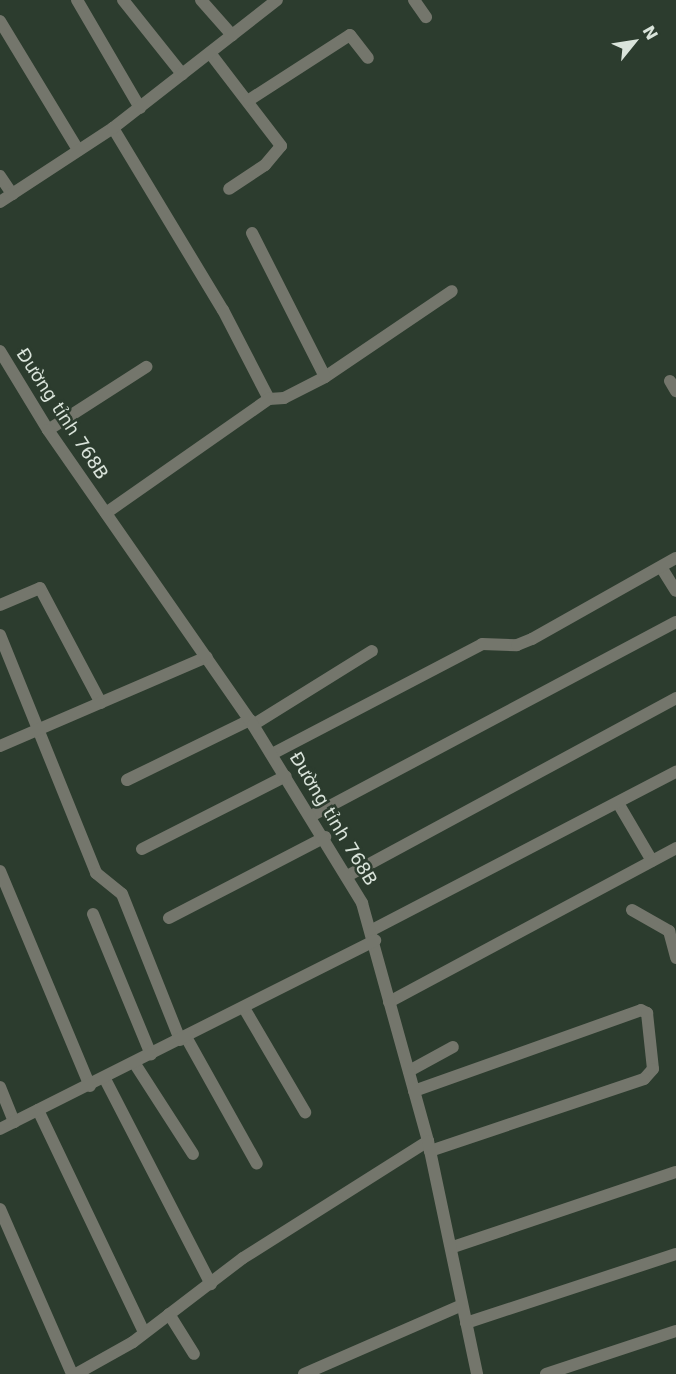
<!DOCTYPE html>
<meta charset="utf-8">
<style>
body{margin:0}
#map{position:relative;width:676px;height:1374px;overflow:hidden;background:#2c3c2e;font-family:"DejaVu Sans",sans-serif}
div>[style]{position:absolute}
.minor>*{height:12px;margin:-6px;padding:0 6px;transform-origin:6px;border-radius:6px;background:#74766c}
.tertiary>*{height:12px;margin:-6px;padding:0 6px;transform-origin:6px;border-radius:6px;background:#74766c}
span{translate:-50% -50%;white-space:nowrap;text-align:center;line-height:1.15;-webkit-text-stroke:5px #2c3c2e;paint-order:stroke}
.street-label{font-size:18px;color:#dae4db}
.north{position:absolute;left:604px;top:12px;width:60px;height:60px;-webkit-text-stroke:4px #2c3c2e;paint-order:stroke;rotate:60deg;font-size:16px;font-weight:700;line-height:24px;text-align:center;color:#dae4db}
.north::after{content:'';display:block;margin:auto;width:21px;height:27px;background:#dae4db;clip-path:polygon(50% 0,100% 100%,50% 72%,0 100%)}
</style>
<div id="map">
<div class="minor">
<i style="left:77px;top:0;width:125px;rotate:59.7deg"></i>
<i style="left:123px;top:0;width:95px;rotate:51.4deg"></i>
<i style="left:201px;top:0;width:47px;rotate:48.5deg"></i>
<i style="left:414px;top:0;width:21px;rotate:55deg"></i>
<i style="left:0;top:21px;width:151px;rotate:58.8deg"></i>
<i style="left:210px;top:53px;width:117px;rotate:52.6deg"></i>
<i style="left:281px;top:146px;width:25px;rotate:130deg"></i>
<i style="left:265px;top:165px;width:43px;rotate:146.3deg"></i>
<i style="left:249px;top:100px;width:120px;rotate:-32.8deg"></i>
<i style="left:350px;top:35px;width:29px;rotate:52deg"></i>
<i style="left:113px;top:128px;width:213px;rotate:58.9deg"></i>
<i style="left:223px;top:310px;width:100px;rotate:62.7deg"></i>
<i style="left:269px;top:399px;width:15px;rotate:-4deg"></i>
<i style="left:284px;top:398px;width:46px;rotate:-27.1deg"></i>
<i style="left:325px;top:377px;width:153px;rotate:-34.1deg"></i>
<i style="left:0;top:176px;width:22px;rotate:56deg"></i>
<i style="left:0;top:202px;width:135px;rotate:-33.2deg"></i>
<i style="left:113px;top:128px;width:208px;rotate:-38deg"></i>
<i style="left:252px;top:233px;width:161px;rotate:63.1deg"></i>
<i style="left:670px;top:381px;width:12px;rotate:59deg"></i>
<i style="left:48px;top:430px;width:117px;rotate:-32.7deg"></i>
<i style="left:106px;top:513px;width:199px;rotate:-35deg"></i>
<i style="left:661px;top:567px;width:28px;rotate:58deg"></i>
<i style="left:0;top:605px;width:43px;rotate:-23deg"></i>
<i style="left:40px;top:588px;width:130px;rotate:62.1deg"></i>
<i style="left:0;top:635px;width:257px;rotate:68deg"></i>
<i style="left:96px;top:873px;width:33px;rotate:39deg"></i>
<i style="left:122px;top:894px;width:157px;rotate:68.3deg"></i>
<i style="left:253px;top:725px;width:140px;rotate:-31.9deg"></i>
<i style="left:0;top:746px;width:225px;rotate:-23.3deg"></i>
<i style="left:272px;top:754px;width:237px;rotate:-27.6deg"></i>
<i style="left:482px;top:644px;width:35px;rotate:2deg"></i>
<i style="left:517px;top:645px;width:16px;rotate:-22deg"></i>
<i style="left:532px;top:639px;width:165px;rotate:-29.4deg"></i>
<i style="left:127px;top:780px;width:137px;rotate:-26deg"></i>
<i style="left:618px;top:803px;width:67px;rotate:59.6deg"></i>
<i style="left:311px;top:816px;width:413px;rotate:-28deg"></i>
<i style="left:142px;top:849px;width:161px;rotate:-26.9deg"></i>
<i style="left:0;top:871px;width:233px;rotate:67.3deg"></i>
<i style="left:349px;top:875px;width:372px;rotate:-28.4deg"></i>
<i style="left:632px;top:910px;width:43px;rotate:29.6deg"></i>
<i style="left:669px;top:931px;width:28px;rotate:75deg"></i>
<i style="left:93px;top:914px;width:152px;rotate:67.6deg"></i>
<i style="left:169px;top:918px;width:176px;rotate:-27.4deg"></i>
<i style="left:372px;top:930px;width:343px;rotate:-27.5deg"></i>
<i style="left:389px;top:1002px;width:326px;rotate:-28.2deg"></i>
<i style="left:244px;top:1008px;width:121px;rotate:59.6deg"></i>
<i style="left:186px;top:1037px;width:145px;rotate:60.8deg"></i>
<i style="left:135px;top:1064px;width:107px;rotate:57.2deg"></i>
<i style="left:409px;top:1071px;width:50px;rotate:-28.6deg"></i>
<i style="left:105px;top:1079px;width:231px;rotate:62.7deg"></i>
<i style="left:414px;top:1091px;width:241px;rotate:-19.6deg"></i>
<i style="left:641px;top:1010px;width:7px;rotate:27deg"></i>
<i style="left:647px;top:1013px;width:56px;rotate:83.9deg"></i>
<i style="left:653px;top:1069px;width:13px;rotate:132deg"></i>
<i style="left:644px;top:1079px;width:226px;rotate:161.4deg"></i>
<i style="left:38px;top:1110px;width:246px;rotate:64.5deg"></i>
<i style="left:0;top:1209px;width:180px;rotate:66.4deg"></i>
<i style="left:453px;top:1247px;width:235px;rotate:-18.6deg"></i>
<i style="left:169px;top:1314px;width:47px;rotate:58deg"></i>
<i style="left:466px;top:1323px;width:221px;rotate:-18.2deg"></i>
<i style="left:76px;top:1374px;width:65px;rotate:-29.3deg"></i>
<i style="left:133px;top:1342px;width:138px;rotate:-37.4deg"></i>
<i style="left:243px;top:1258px;width:219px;rotate:-32.3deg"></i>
<i style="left:304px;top:1374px;width:172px;rotate:-23.6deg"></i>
<i style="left:546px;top:1374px;width:137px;rotate:-18.3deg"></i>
</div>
<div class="tertiary">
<i style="left:0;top:351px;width:92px;rotate:58.7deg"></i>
<i style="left:48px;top:430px;width:359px;rotate:55.2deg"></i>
<i style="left:253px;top:725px;width:209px;rotate:58.5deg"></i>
<i style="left:362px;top:903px;width:247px;rotate:74.5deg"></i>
<i style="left:428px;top:1141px;width:238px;rotate:78.1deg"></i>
<i style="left:0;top:1087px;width:38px;rotate:68deg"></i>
<i style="left:0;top:1129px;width:420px;rotate:-26.7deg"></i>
</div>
<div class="street-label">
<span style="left:62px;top:414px;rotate:57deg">Đường tỉnh 768B</span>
<span style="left:333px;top:819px;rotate:59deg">Đường tỉnh 768B</span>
</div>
<div class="north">N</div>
</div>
